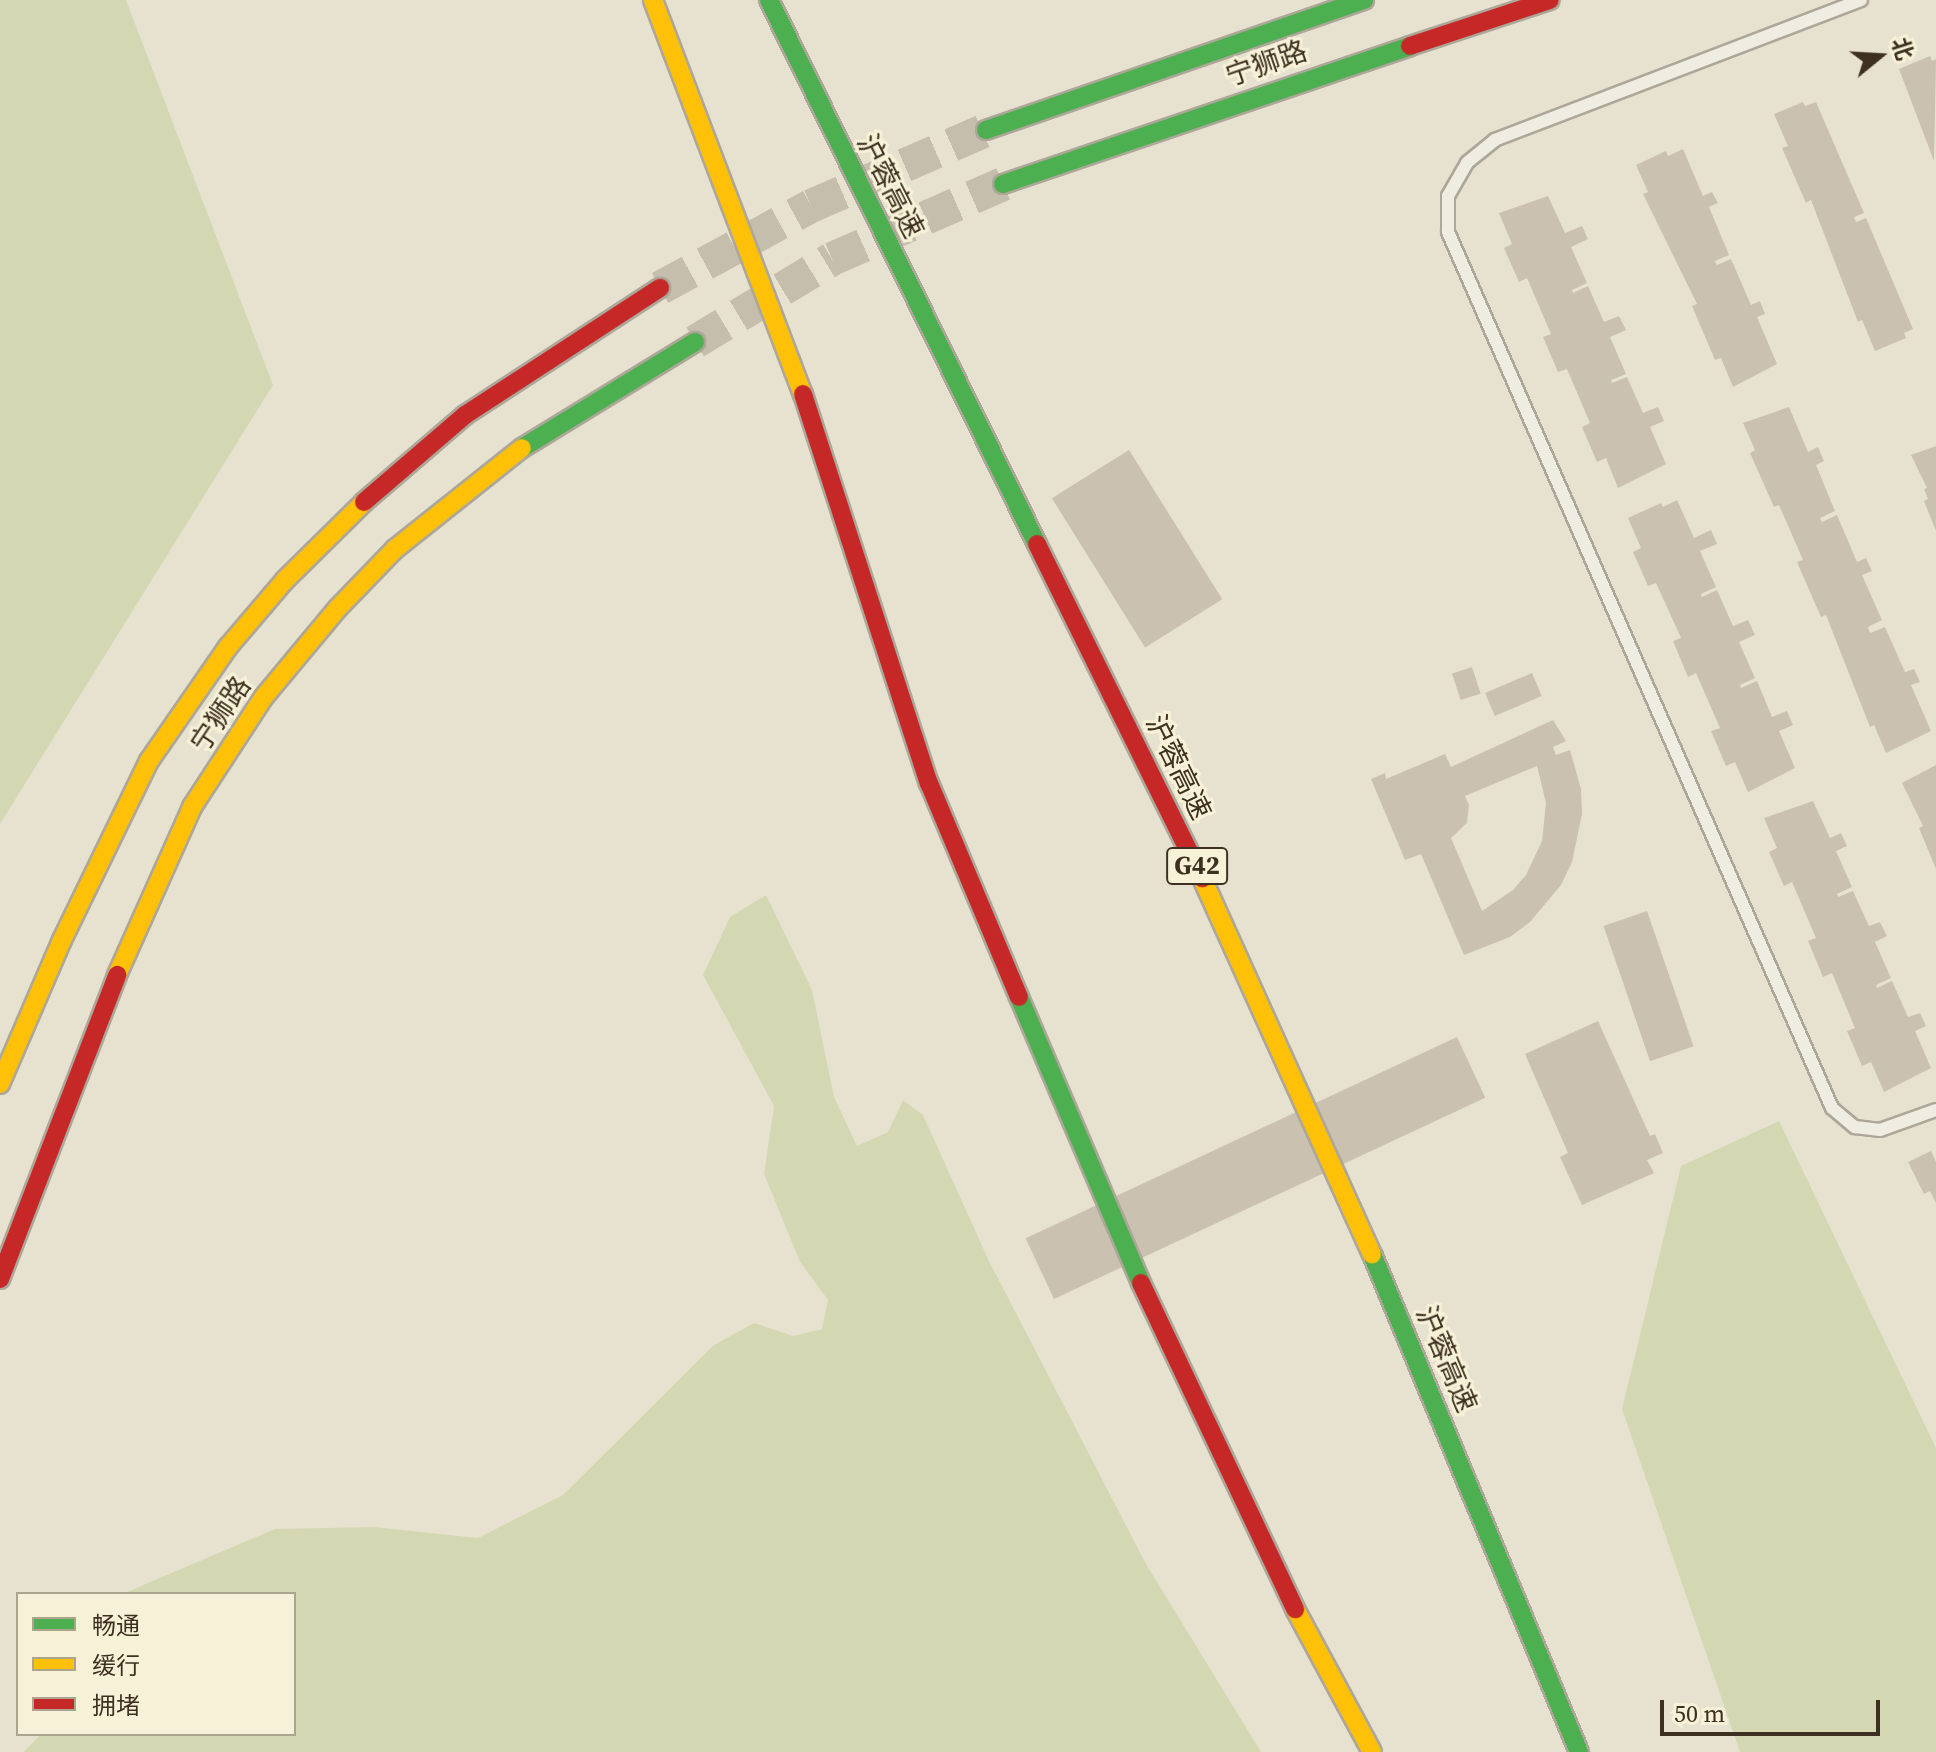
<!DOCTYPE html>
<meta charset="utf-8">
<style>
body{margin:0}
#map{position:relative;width:1936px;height:1752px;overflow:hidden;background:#e7e2d0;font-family:"Source Serif 4","Noto Sans SC",serif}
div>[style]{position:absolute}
.green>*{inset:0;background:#d4d8b2}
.building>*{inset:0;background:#cbc1b1;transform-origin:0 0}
.secondary-tunnel>*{height:34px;margin-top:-17px;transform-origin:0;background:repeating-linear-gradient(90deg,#c5bead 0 34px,transparent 0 51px)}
.roads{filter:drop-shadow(2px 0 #ada799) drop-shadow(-2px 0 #ada799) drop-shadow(0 2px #ada799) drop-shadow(0 -2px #ada799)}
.lane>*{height:12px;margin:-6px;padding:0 6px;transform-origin:6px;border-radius:6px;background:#efece2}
.fast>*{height:18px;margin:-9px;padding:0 9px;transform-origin:9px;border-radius:9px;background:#4caf50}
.slow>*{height:18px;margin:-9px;padding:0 9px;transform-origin:9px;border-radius:9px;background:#ffc107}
.jam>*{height:18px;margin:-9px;padding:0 9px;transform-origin:9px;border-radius:9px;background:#c62828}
span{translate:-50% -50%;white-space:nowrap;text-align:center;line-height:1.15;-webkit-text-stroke:6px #f7f1d7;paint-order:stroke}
.shield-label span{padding:2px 6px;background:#f7f1d7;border:2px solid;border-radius:6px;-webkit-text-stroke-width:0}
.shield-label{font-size:26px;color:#3d3020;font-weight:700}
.street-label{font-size:28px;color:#3d3020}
.legend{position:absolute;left:16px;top:1592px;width:280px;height:144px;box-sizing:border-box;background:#f7f1d7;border:2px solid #ada48e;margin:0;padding:10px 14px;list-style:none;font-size:24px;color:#3d3020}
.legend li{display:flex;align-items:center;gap:16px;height:40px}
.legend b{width:40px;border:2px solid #ada48e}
.north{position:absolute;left:1840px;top:16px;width:80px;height:80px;-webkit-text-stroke:6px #f7f1d7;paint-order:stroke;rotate:72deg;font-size:22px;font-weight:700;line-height:32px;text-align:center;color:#3d3020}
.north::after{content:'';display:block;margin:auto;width:28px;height:36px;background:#3d3020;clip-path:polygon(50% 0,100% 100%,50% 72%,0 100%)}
.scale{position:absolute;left:1660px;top:1700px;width:220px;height:36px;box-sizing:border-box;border:4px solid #3d3020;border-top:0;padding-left:10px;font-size:24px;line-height:28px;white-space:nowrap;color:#3d3020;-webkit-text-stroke:6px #f7f1d7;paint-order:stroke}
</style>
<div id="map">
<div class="green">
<i style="clip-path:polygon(0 0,126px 0,273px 385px,0 824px)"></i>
<i style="clip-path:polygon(766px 895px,812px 990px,834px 1097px,857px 1146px,888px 1132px,903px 1100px,923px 1115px,988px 1259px,1146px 1564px,1261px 1752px,24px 1752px,41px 1734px,294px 1734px,294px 1594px,127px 1592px,275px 1529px,374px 1527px,478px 1538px,563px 1495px,714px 1345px,754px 1323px,793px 1336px,822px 1329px,828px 1300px,800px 1262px,764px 1174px,774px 1106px,703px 975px,730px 917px)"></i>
<i style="clip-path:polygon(1779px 1121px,1936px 1448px,1936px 1752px,1740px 1752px,1622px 1409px,1681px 1166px)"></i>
</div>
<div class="building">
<i style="clip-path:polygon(1930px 56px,1932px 61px,1936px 59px,1934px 161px,1899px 69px)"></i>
<i style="clip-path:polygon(1803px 102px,1805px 106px,1816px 102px,1864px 213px,1854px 217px,1856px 222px,1866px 218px,1913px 329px,1904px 333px,1906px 338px,1875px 351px,1862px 320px,1858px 322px,1811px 200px,1806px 203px,1782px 148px,1788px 146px,1774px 114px)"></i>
<i style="clip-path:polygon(1683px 149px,1703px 196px,1712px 192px,1718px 203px,1709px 207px,1729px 255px,1715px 261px,1717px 265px,1731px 259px,1751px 305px,1760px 301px,1765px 314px,1757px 317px,1777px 364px,1733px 387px,1721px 358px,1715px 360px,1692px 306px,1697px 304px,1643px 194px,1648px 192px,1636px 165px,1666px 151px,1668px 156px)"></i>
<i style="clip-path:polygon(1548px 196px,1565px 233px,1582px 226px,1588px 239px,1571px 247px,1587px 283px,1572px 290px,1573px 293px,1588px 286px,1604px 322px,1619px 316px,1626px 330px,1610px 337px,1626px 374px,1611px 380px,1612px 383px,1627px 377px,1643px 413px,1658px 407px,1664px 421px,1650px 427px,1666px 464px,1618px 488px,1606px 458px,1597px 462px,1582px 427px,1590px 423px,1567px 369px,1558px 372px,1543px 337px,1551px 334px,1527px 278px,1519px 282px,1504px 248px,1512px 244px,1499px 213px)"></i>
<i style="clip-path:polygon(1789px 407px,1808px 452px,1818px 447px,1824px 461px,1816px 465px,1835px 511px,1820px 518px,1822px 522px,1837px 515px,1857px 562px,1866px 558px,1872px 571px,1862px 575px,1882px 620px,1868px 627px,1870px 633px,1885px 627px,1905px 672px,1914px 669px,1920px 682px,1911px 685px,1931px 731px,1886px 753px,1874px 725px,1870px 727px,1826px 615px,1821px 617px,1797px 562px,1803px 560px,1779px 505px,1774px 507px,1750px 453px,1755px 450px,1743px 423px)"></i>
<i style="clip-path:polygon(1936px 446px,1936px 531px,1924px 501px,1928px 499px,1924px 489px,1927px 488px,1911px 455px)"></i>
<i style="left:1129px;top:450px;width:176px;height:91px;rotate:58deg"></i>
<i style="clip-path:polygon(1677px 500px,1694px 538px,1711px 530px,1717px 544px,1700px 551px,1716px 587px,1701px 594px,1702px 597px,1717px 590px,1733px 626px,1748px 620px,1755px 635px,1739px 642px,1755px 678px,1740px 685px,1741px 688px,1757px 681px,1772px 717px,1787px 711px,1793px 725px,1779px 731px,1795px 768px,1748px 792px,1735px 762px,1726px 766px,1711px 731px,1720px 728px,1696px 673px,1688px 677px,1673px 641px,1681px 638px,1656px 583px,1648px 586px,1633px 552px,1641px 548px,1628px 518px,1661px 503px,1663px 507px)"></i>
<i style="left:1472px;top:667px;width:28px;height:21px;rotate:72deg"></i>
<i style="left:1532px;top:673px;width:25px;height:51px;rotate:67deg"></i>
<i style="clip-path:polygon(evenodd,1553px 720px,1566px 741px,1553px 747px,1556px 755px,1570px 750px,1581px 789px,1582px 814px,1572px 862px,1561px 885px,1530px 922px,1510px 937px,1464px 955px,1421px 854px,1405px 860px,1371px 779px,1385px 773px,1386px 779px,1445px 754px,1451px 767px,1553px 720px,1537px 766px,1546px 803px,1542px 841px,1526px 875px,1513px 890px,1482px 911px,1451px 838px,1467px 823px,1469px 805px,1465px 796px,1537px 766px)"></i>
<i style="clip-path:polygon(1936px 765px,1936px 869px,1919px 828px,1923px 826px,1902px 783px)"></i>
<i style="clip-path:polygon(1813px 801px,1830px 838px,1841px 833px,1847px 846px,1836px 851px,1852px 887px,1837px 894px,1838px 897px,1853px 891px,1869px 926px,1880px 922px,1887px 936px,1875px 942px,1891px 978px,1876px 985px,1877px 988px,1892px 981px,1908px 1017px,1920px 1013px,1926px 1026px,1915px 1031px,1931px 1068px,1884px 1092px,1871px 1062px,1862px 1066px,1847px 1031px,1855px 1028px,1832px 973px,1823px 977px,1808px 941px,1816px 938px,1792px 882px,1784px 886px,1769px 852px,1777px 848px,1764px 818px)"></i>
<i style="left:1647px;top:911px;width:143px;height:46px;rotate:71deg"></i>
<i style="clip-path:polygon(1598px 1021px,1650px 1136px,1655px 1134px,1663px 1153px,1647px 1160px,1654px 1173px,1582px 1205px,1560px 1157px,1568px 1153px,1525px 1054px)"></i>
<i style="left:1457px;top:1037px;width:67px;height:476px;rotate:65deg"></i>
<i style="clip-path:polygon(1931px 1151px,1936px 1162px,1936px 1203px,1930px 1191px,1924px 1194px,1908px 1162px)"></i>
</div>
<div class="secondary-tunnel">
<i style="left:660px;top:288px;width:172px;rotate:-28.5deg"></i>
<i style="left:811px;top:206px;width:191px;rotate:-23.5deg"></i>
<i style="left:695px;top:342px;width:160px;rotate:-31.2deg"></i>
<i style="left:832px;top:259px;width:187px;rotate:-23.7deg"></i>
</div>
<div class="roads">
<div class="lane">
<i style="left:1861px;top:0;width:392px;rotate:159.1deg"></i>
<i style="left:1495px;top:140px;width:36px;rotate:141deg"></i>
<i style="left:1467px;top:163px;width:38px;rotate:120deg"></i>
<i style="left:1448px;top:196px;width:36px;rotate:90deg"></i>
<i style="left:1448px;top:232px;width:956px;rotate:66.33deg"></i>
<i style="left:1832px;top:1108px;width:30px;rotate:40deg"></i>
<i style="left:1855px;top:1127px;width:25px;rotate:7deg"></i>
<i style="left:1880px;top:1130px;width:59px;rotate:-19.7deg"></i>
</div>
<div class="fast">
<i style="left:769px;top:0;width:606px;rotate:63.77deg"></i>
<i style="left:986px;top:130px;width:400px;rotate:-19deg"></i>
<i style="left:1003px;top:184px;width:430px;rotate:-18.7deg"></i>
<i style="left:522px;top:448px;width:203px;rotate:-31.5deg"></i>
<i style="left:1019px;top:997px;width:311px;rotate:66.9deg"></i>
<i style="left:1372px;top:1254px;width:539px;rotate:67.43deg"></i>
</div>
<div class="slow">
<i style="left:653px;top:0;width:422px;rotate:69.2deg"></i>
<i style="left:1202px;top:878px;width:413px;rotate:65.7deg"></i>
<i style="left:117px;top:975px;width:184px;rotate:-65.9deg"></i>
<i style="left:192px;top:807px;width:130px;rotate:-56.9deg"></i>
<i style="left:263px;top:698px;width:117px;rotate:-50.2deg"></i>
<i style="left:338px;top:608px;width:82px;rotate:-46deg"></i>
<i style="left:395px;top:549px;width:162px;rotate:-38.5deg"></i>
<i style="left:0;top:1084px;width:157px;rotate:-66.7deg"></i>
<i style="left:62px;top:940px;width:199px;rotate:-64.1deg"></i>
<i style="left:149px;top:761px;width:139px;rotate:-55.3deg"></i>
<i style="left:228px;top:647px;width:88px;rotate:-49.6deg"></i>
<i style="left:285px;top:580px;width:111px;rotate:-44.6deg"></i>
<i style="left:1295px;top:1609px;width:162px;rotate:61.7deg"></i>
</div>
<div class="jam">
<i style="left:1410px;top:46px;width:147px;rotate:-18.2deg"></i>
<i style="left:803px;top:394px;width:409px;rotate:72.1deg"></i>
<i style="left:929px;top:783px;width:232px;rotate:67.2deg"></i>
<i style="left:364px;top:502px;width:133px;rotate:-40.7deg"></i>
<i style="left:465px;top:415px;width:233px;rotate:-33.1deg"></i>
<i style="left:1037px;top:544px;width:373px;rotate:63.7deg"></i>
<i style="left:0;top:1279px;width:326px;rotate:-68.9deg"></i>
<i style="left:1141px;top:1283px;width:361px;rotate:64.7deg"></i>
</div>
</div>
<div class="shield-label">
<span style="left:1197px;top:866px">G42</span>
</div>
<div class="street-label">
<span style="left:1266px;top:63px;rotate:-19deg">宁狮路</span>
<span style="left:891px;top:186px;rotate:63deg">沪蓉高速</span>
<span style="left:220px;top:714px;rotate:-56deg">宁狮路</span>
<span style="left:1179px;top:767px;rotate:64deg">沪蓉高速</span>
<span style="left:1447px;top:1359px;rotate:67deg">沪蓉高速</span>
</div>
<ul class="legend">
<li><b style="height:10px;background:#4caf50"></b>畅通</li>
<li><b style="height:10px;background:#ffc107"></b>缓行</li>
<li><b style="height:10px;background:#c62828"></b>拥堵</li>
</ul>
<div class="north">北</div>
<div class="scale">50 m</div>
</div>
